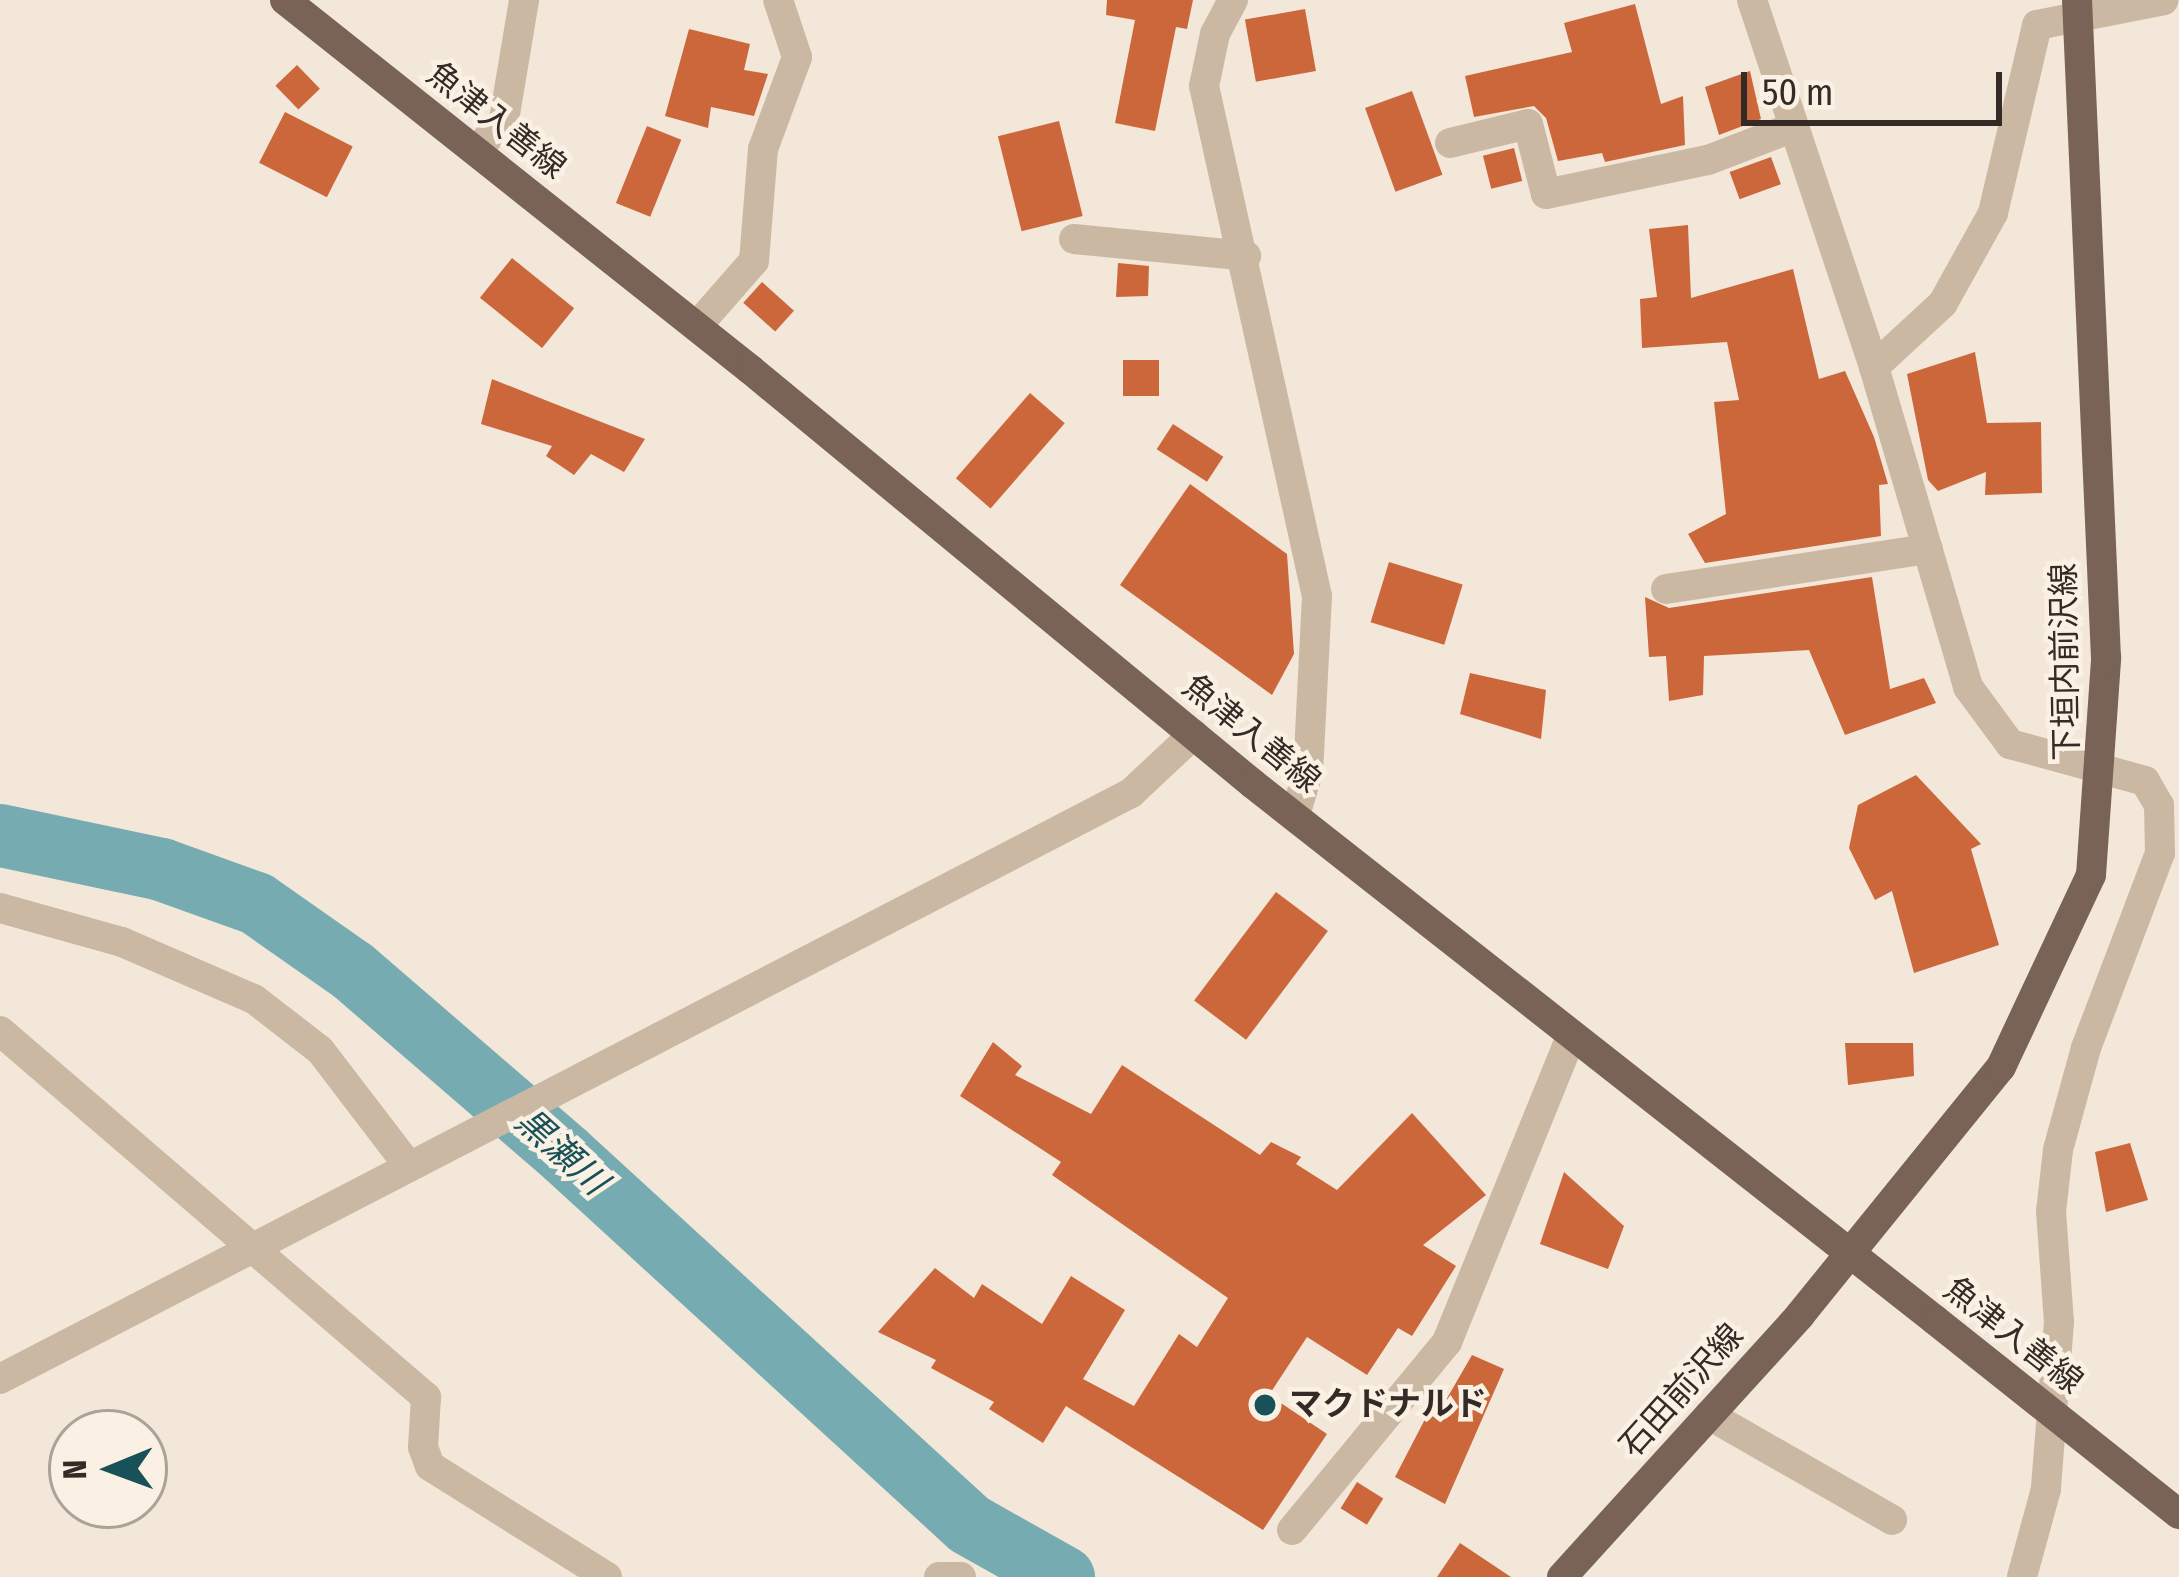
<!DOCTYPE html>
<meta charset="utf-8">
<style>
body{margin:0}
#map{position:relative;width:2179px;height:1577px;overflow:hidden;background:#f2e7d8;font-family:"Fira Sans Condensed","Noto Sans JP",sans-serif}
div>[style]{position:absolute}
.river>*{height:63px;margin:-31.5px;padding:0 31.5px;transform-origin:31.5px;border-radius:31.5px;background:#75abb1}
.building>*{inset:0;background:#cc673c;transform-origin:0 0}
.minor>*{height:30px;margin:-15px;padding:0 15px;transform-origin:15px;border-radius:15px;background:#cbb8a3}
.major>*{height:30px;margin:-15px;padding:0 15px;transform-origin:15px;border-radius:15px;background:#786356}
.major-bridge>*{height:30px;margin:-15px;padding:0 15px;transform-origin:15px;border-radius:15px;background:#786356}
.dots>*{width:33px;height:33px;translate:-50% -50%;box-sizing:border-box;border:6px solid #faf1e4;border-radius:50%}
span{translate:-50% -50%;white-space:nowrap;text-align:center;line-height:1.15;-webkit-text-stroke:9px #faf1e4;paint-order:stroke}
.street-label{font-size:33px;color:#352b26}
.poi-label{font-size:33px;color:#352b26;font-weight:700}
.left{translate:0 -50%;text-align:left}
.water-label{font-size:36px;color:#195159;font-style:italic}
.north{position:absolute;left:48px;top:1409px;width:120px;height:120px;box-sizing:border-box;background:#faf1e4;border:3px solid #aba298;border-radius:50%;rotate:269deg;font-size:33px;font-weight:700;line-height:48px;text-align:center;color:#352b26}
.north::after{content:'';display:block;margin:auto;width:42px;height:54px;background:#195159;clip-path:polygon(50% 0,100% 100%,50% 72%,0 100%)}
.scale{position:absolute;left:1741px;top:72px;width:261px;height:54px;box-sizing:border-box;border:6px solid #352b26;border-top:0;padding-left:15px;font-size:36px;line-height:42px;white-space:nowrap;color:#352b26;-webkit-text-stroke:9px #faf1e4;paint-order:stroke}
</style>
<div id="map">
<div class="river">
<i style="left:0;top:835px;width:165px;rotate:11.9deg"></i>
<i style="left:161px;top:869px;width:101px;rotate:19.7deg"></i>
<i style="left:256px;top:903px;width:118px;rotate:35deg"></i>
<i style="left:353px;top:971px;width:281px;rotate:40.8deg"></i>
<i style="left:566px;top:1155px;width:546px;rotate:42.48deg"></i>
<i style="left:969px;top:1524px;width:108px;rotate:29.4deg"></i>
</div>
<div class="building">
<i style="clip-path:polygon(1107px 0,1193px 0,1187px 29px,1176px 27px,1155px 131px,1115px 123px,1135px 20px,1106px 15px)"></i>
<i style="clip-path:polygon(1635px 4px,1661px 104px,1683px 96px,1685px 145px,1605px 162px,1602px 153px,1558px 161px,1546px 118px,1534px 106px,1474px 117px,1465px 76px,1572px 52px,1564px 23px)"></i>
<i style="left:1305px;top:9px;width:63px;height:61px;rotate:80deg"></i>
<i style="clip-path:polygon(689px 29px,750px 44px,744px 70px,768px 74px,754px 116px,711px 107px,708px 128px,665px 116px)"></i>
<i style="left:297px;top:65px;width:33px;height:30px;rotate:46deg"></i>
<i style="clip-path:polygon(1750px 71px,1761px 119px,1719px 135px,1705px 87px)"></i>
<i style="left:1412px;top:91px;width:89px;height:50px;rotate:70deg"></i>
<i style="left:285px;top:112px;width:76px;height:57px;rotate:27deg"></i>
<i style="left:1059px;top:121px;width:98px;height:63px;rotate:76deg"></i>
<i style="left:647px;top:126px;width:37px;height:83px;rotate:22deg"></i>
<i style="left:1514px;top:148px;width:34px;height:32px;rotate:76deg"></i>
<i style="left:1771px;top:157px;width:29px;height:44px;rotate:70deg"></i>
<i style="clip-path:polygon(1688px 225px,1691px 298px,1793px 269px,1819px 379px,1845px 371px,1874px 437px,1888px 484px,1879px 485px,1881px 536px,1705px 563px,1688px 534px,1726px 514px,1714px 402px,1739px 400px,1727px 342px,1642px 348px,1640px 299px,1657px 297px,1649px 229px)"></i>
<i style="left:512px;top:258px;width:80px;height:51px;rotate:39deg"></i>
<i style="clip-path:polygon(1118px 263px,1149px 266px,1148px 296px,1116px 297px)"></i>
<i style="left:762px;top:282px;width:43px;height:28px;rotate:42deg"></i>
<i style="clip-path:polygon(1975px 352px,1987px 423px,2041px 422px,2042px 493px,1985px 495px,1986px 472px,1938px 491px,1928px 480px,1907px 374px)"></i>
<i style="left:1123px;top:360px;width:36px;height:36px"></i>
<i style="clip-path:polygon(492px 379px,550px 402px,645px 439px,624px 472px,591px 454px,574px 475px,546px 456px,552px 446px,481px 424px)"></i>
<i style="left:1030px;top:393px;width:46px;height:113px;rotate:41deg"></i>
<i style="left:1173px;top:424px;width:60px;height:30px;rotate:33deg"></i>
<i style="clip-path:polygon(1190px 484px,1287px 554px,1294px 654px,1272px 695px,1120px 585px)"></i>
<i style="left:1389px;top:562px;width:77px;height:63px;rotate:17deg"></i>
<i style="clip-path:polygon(1872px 577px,1890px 689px,1924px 678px,1936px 703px,1845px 735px,1809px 650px,1704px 656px,1703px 695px,1669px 701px,1666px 656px,1649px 657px,1645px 597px,1669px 608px)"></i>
<i style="clip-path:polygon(1470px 673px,1546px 690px,1541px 739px,1460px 714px)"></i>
<i style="clip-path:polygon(1916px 775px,1981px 844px,1971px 849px,1999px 945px,1914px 973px,1892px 891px,1875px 900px,1849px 848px,1858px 805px)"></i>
<i style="left:1276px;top:892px;width:65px;height:136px;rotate:37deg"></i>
<i style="clip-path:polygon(993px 1042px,1022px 1066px,1015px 1075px,1091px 1114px,1122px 1065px,1260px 1155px,1271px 1142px,1301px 1157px,1296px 1164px,1337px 1190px,1412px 1113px,1486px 1195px,1423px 1245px,1456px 1266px,1412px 1336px,1398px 1328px,1367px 1375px,1307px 1337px,1269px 1395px,1327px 1434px,1263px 1530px,1066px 1406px,1043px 1443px,989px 1409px,994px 1402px,931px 1368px,936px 1360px,878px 1332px,935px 1268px,974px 1298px,982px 1284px,1042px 1324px,1071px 1276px,1125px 1310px,1083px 1379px,1134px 1406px,1179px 1334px,1197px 1347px,1228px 1298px,1052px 1175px,1061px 1162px,960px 1096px)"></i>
<i style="clip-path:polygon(1845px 1043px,1913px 1043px,1914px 1076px,1848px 1085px)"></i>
<i style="clip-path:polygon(2130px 1143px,2148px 1200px,2106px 1212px,2095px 1152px)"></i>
<i style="clip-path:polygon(1564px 1172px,1624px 1226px,1608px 1269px,1540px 1244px)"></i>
<i style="clip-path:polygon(1472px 1355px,1504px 1369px,1445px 1504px,1395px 1477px,1436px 1398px,1446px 1400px)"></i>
<i style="left:1357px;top:1482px;width:31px;height:31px;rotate:32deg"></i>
<i style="clip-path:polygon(1460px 1543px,1511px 1577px,1437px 1577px)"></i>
</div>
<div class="minor">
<i style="left:1233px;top:0;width:38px;rotate:118deg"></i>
<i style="left:1215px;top:34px;width:53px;rotate:101.9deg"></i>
<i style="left:1204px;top:86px;width:522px;rotate:77.51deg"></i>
<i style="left:1317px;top:596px;width:176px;rotate:92.9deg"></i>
<i style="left:1308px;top:772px;width:45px;rotate:106.8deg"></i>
<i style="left:1752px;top:0;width:387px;rotate:71.6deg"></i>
<i style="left:1874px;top:367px;width:334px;rotate:73.6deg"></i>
<i style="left:1968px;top:687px;width:71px;rotate:53.6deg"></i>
<i style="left:2010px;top:744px;width:140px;rotate:15.3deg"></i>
<i style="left:2145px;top:781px;width:28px;rotate:60deg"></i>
<i style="left:2159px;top:805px;width:48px;rotate:88.8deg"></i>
<i style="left:2160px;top:853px;width:209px;rotate:110.8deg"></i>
<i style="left:2086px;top:1048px;width:106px;rotate:105.4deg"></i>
<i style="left:2058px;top:1150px;width:61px;rotate:96.5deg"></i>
<i style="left:2051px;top:1211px;width:111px;rotate:85.9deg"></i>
<i style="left:2059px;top:1322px;width:168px;rotate:94.5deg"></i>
<i style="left:2046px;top:1489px;width:91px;rotate:105.3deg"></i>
<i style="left:1450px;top:143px;width:80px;rotate:-13.7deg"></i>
<i style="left:1528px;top:124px;width:72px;rotate:75.6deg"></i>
<i style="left:1546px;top:194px;width:166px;rotate:-11.9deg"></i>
<i style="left:1708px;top:160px;width:92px;rotate:-21deg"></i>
<i style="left:476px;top:151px;width:42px;rotate:-47.9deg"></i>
<i style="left:504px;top:120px;width:122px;rotate:-80.5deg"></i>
<i style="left:1074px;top:239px;width:173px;rotate:5.6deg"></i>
<i style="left:697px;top:326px;width:86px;rotate:-48.8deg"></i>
<i style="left:754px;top:261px;width:112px;rotate:-85.4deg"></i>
<i style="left:763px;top:149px;width:98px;rotate:-69.7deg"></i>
<i style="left:797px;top:57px;width:60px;rotate:-108.4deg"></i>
<i style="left:1874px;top:367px;width:94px;rotate:-42.8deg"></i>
<i style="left:1943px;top:303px;width:103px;rotate:-60.9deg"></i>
<i style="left:1993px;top:213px;width:193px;rotate:-76.8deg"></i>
<i style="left:2037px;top:25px;width:129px;rotate:-11.1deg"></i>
<i style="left:1666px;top:589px;width:265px;rotate:-8.7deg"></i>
<i style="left:0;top:908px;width:127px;rotate:15.6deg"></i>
<i style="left:122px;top:942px;width:144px;rotate:23.4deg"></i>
<i style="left:254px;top:999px;width:83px;rotate:37.7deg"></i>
<i style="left:320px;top:1050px;width:145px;rotate:52.6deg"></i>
<i style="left:0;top:1031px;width:562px;rotate:40.67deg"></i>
<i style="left:426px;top:1397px;width:50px;rotate:93.4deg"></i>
<i style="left:423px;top:1447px;width:20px;rotate:70deg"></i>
<i style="left:430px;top:1466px;width:209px;rotate:32.1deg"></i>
<i style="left:0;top:1379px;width:1274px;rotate:-27.39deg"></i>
<i style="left:1131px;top:793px;width:86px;rotate:-43.1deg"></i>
<i style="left:1709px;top:1415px;width:211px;rotate:29.8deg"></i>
<i style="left:1292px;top:1530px;width:244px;rotate:-50.5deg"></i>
<i style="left:1447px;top:1342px;width:332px;rotate:-67.9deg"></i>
<i style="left:939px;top:1577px;width:22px"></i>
</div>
<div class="major">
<i style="left:285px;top:0;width:595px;rotate:38.45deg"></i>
<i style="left:751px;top:370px;width:651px;rotate:39.51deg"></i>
<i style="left:1253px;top:784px;width:867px;rotate:38.16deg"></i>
<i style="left:1562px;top:1577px;width:354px;rotate:-47.7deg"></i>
<i style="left:1800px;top:1315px;width:319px;rotate:-51deg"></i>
<i style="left:2001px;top:1067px;width:212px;rotate:-64.9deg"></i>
<i style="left:2091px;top:875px;width:218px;rotate:-86deg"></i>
<i style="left:2106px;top:658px;width:659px;rotate:-92.52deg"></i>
</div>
<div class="major-bridge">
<i style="left:1935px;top:1320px;width:312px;rotate:38.5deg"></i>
</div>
<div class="dots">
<i style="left:1265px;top:1405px;background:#195159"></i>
</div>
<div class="street-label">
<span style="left:496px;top:121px;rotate:38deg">魚津入善線</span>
<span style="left:2066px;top:662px;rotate:-91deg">下垣内前沢線</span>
<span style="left:1251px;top:734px;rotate:39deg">魚津入善線</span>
<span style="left:2013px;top:1336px;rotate:38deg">魚津入善線</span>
<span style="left:1682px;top:1391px;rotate:-48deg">石田前沢線</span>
</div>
<div class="poi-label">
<span class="left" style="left:1289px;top:1405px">マクドナルド</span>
</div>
<div class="water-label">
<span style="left:561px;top:1152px;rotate:42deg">黒瀬川</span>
</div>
<div class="north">N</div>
<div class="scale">50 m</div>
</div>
